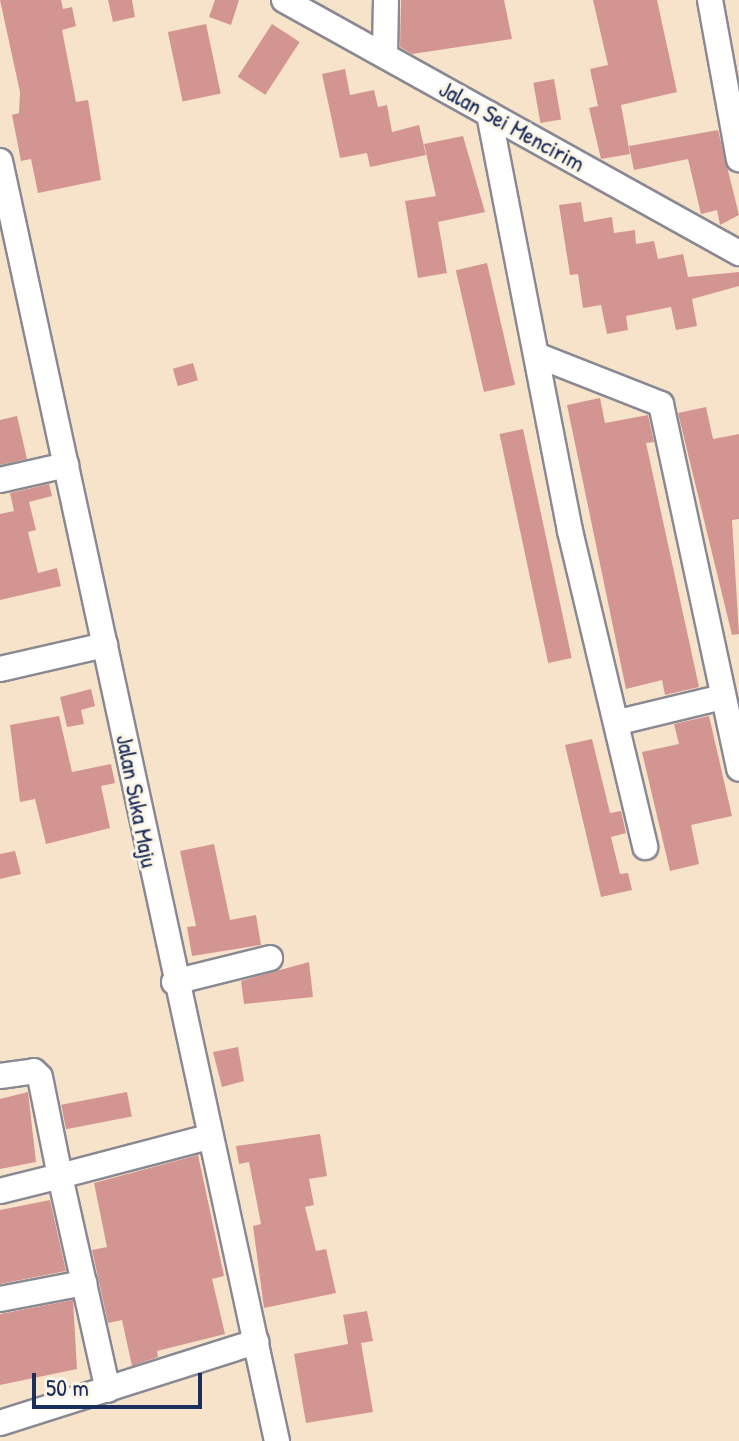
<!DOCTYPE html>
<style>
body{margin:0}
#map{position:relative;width:739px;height:1441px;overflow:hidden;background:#f7e3ca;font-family:"Patrick Hand",sans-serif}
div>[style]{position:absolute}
.building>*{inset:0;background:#d39592;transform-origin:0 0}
.roads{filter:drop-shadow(2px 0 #898994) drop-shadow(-2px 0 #898994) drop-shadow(0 2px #898994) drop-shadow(0 -2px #898994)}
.minor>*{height:24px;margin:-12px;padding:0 12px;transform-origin:12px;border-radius:12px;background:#fff}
span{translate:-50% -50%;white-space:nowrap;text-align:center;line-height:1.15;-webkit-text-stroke:6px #fcf5e5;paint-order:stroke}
.street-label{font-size:24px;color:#1b2f5e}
.scale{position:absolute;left:32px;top:1373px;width:170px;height:36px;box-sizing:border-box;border:4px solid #1b2f5e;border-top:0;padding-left:10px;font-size:24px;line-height:28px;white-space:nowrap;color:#1b2f5e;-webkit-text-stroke:6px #fcf5e5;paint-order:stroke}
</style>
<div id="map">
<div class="building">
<i style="clip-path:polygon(0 0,61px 0,63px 9px,72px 7px,76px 26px,62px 30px,76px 102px,88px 100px,101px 180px,38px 193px,31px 159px,21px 161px,12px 115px,19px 113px,20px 92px)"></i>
<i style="clip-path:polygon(108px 0,132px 0,135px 17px,113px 22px)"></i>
<i style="clip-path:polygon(215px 0,239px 0,231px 25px,209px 17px)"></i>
<i style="clip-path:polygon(401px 0,504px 0,512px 39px,412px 54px,400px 47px)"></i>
<i style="clip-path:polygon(593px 0,657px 0,677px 92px,621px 105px,630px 154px,601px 159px,589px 108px,598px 106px,590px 69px,608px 65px)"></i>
<i style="left:206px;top:24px;width:71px;height:39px;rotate:78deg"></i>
<i style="left:272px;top:24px;width:33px;height:63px;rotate:33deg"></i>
<i style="clip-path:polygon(345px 69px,350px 95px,374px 90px,378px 107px,387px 105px,392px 132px,419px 125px,426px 155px,370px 167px,367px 153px,340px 158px,322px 74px)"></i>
<i style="left:554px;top:79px;width:41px;height:21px;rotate:80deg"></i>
<i style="clip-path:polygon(718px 130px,739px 215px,720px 225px,717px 210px,701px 214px,688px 159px,634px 170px,629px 146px)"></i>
<i style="clip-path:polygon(463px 136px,485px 212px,438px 222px,447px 273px,418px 278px,405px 201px,436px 196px,424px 144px)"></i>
<i style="clip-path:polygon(581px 202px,584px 222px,612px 217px,614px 233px,635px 230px,636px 244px,654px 241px,658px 259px,683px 254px,688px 277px,739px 272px,739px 286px,692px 299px,697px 326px,676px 330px,671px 307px,626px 316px,628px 330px,607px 334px,601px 305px,583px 308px,578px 274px,570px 275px,559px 205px)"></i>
<i style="left:487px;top:263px;width:125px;height:32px;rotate:77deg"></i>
<i style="left:193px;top:363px;width:18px;height:21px;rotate:74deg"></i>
<i style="clip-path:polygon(600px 398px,605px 423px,648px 415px,654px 442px,646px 443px,699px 687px,665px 695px,662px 680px,626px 689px,567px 405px)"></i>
<i style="clip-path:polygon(706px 407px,713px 439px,739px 434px,739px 519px,732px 520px,739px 634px,732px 635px,678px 413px)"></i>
<i style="clip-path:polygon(17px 416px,27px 459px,0 465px,0 420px)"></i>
<i style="left:523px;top:429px;width:234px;height:24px;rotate:78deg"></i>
<i style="clip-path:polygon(49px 484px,52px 496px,29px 502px,36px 530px,28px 532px,38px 573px,57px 568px,61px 586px,0 600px,0 514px,14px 511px,10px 493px)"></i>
<i style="clip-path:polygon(91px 689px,95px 706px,81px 710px,84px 724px,67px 727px,60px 697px)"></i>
<i style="clip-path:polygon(59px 716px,72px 772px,111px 764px,115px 783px,101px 786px,110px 828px,46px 844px,35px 799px,20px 802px,10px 725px)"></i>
<i style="clip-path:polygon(709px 716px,732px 816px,691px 825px,699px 864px,670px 871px,642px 752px,679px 744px,674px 724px)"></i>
<i style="clip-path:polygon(592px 739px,610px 813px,621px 811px,626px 833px,611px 837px,620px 874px,628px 873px,632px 890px,601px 897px,565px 745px)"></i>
<i style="clip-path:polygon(214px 844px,230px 920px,256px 915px,261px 945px,192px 956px,187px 927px,196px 926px,180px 851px)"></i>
<i style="clip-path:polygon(15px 851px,21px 874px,0 879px,0 854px)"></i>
<i style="clip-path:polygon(309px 962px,313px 997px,244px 1004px,241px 981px)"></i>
<i style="clip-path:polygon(238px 1047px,244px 1081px,222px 1087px,213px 1052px)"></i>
<i style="clip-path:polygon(28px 1092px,36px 1162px,0 1169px,0 1099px)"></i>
<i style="left:127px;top:1092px;width:25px;height:67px;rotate:79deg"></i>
<i style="clip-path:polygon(320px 1134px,327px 1176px,309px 1179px,314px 1205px,305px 1207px,316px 1251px,326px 1249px,336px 1293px,264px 1308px,253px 1226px,261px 1224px,249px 1162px,239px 1164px,236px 1146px)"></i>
<i style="clip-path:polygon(198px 1155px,224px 1276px,212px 1279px,225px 1334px,157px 1351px,158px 1357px,132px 1366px,122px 1320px,108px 1323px,92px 1250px,107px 1247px,94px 1183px)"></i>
<i style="clip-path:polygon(50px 1200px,66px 1271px,0 1284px,0 1210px)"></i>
<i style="clip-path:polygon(73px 1300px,77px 1369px,0 1385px,0 1314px)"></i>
<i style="clip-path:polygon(367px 1311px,373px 1341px,361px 1343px,373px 1412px,306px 1423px,294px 1354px,348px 1344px,343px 1315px)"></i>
</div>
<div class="roads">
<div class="minor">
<i style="left:284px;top:0;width:521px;rotate:29.08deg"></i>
<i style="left:710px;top:0;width:162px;rotate:79.7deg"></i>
<i style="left:385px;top:56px;width:56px;rotate:-89deg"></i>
<i style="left:489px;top:114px;width:425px;rotate:79deg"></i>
<i style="left:570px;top:531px;width:325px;rotate:76.6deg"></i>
<i style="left:0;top:161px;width:1310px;rotate:77.79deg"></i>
<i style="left:539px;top:356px;width:131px;rotate:21.5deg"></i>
<i style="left:661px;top:404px;width:373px;rotate:77.9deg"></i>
<i style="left:0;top:480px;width:68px;rotate:-12.8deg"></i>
<i style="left:0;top:669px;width:108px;rotate:-12.9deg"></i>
<i style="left:619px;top:722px;width:106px;rotate:-13.6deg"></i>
<i style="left:174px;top:982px;width:99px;rotate:-14deg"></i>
<i style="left:0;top:1076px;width:34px;rotate:-8deg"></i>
<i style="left:34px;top:1071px;width:8px;rotate:45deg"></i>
<i style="left:40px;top:1077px;width:101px;rotate:78.6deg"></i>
<i style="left:60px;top:1176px;width:154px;rotate:-14.7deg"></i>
<i style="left:0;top:1191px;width:62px;rotate:-14deg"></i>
<i style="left:60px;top:1176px;width:219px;rotate:77.4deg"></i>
<i style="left:0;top:1299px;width:86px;rotate:-10.8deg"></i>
<i style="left:0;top:1423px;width:269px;rotate:-17.6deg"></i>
</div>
</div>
<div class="street-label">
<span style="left:512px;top:126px;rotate:29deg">Jalan Sei Mencirim</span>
<span style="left:137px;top:801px;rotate:79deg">Jalan Suka Maju</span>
</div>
<div class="scale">50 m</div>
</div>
